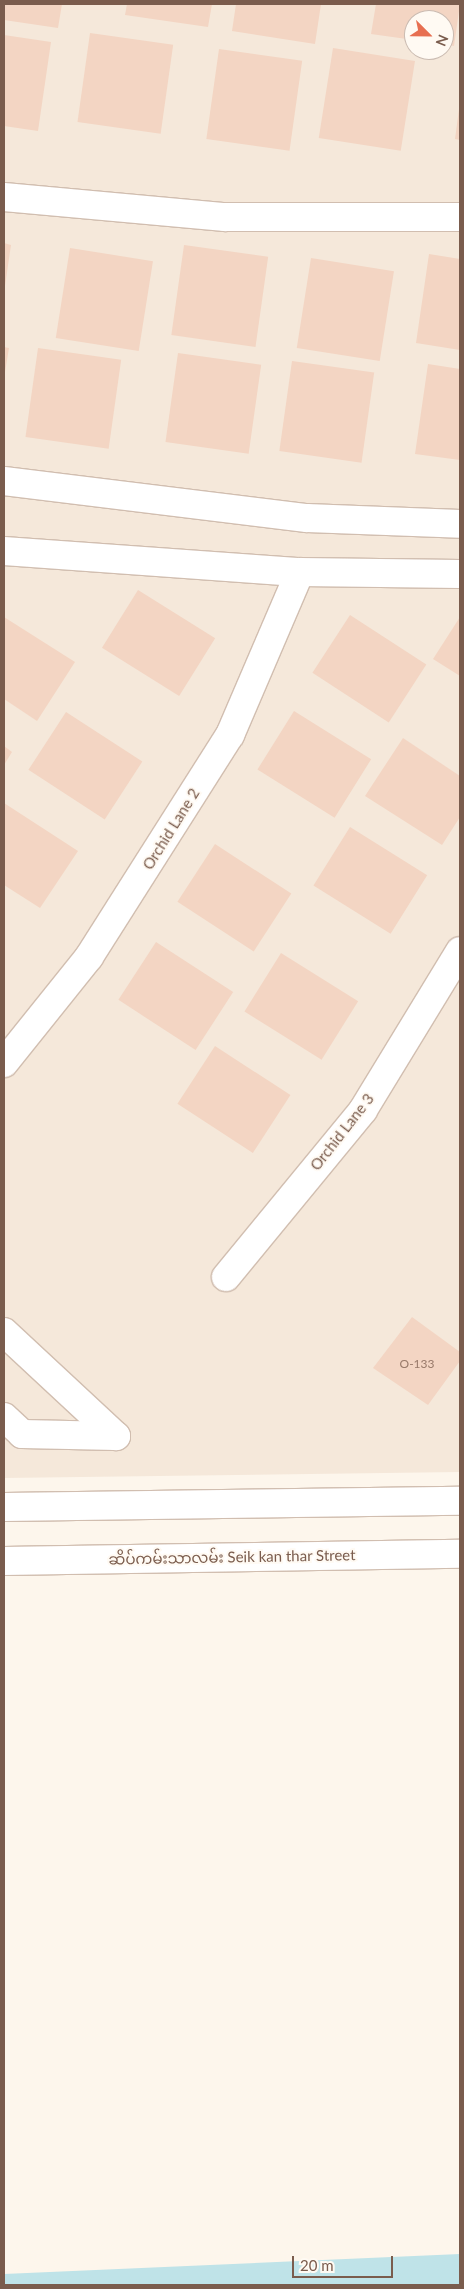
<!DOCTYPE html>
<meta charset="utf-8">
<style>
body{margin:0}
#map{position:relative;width:464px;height:2289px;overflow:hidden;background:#fdf6ec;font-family:Lato,"Noto Sans Myanmar",sans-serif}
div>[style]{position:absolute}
.residential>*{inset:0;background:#f5e8da}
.water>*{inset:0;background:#bfe3e8}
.building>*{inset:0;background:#f3d5c3;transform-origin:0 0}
.roads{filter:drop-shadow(1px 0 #d1beb0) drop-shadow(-1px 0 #d1beb0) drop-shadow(0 1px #d1beb0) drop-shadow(0 -1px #d1beb0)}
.minor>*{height:28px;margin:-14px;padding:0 14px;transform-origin:14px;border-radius:14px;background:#fff}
span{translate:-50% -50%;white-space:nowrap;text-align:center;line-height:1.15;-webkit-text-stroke:4px #fffaf3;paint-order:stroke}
.number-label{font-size:12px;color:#987a6a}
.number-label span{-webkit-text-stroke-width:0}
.street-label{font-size:15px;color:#7a5c4d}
.frame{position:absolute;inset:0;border:5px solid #7a5c4d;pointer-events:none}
.north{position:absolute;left:404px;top:10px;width:50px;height:50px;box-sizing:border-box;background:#fffaf3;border:1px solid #cabbb1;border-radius:50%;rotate:113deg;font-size:14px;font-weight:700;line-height:20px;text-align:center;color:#7a5c4d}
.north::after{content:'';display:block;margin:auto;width:18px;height:22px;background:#e76f51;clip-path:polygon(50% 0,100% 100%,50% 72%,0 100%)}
.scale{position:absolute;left:292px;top:2256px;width:101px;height:22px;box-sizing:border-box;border:2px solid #7a5c4d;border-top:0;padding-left:6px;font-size:15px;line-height:18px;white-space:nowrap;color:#7a5c4d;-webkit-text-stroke:4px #fffaf3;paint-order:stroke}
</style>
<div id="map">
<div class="residential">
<i style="clip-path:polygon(evenodd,4px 4px,460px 4px,460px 1472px,4px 1478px,4px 4px,414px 20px,444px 20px,444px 50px,414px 50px,414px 20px)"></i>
</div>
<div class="water">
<i style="clip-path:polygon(460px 2254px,460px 2285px,4px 2285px,4px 2274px)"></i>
</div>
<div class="building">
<i style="clip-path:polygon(4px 4px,62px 4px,58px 28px,4px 20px)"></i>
<i style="clip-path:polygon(127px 4px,212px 4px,208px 27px,125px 15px)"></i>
<i style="clip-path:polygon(236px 4px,321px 4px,315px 44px,232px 31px)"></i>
<i style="clip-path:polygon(376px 4px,460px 4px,454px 46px,444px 44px,444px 20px,414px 20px,414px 40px,371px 34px)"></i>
<i style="left:90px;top:33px;width:84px;height:90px;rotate:8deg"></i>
<i style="clip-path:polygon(4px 35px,51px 42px,38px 131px,4px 126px)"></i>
<i style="left:333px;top:48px;width:83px;height:91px;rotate:9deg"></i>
<i style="left:219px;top:49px;width:84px;height:91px;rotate:8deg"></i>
<i style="clip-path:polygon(459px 109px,460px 109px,460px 140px,455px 139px)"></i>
<i style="clip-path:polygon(4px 243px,11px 245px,5px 286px,4px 286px)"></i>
<i style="left:184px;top:245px;width:85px;height:91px;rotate:8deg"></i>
<i style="left:70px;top:248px;width:84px;height:91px;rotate:9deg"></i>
<i style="clip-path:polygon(429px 254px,460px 259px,460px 350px,416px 343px)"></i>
<i style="left:311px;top:258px;width:84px;height:91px;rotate:9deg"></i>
<i style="clip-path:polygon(4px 347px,9px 348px,5px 372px,4px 372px)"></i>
<i style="left:38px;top:348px;width:84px;height:90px;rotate:8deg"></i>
<i style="left:178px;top:353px;width:84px;height:90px;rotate:8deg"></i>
<i style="left:292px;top:361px;width:83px;height:91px;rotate:8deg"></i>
<i style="clip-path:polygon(428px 364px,460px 369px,460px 460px,415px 454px)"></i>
<i style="left:138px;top:590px;width:91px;height:68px;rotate:32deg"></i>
<i style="left:350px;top:615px;width:91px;height:69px;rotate:33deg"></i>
<i style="clip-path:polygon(4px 617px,75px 662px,37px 721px,4px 699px)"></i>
<i style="clip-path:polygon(460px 617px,460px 676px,433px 659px)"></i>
<i style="left:294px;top:711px;width:91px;height:69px;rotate:32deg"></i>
<i style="left:66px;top:712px;width:91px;height:69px;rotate:33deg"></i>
<i style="clip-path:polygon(403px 738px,460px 776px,460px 817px,442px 845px,365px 796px)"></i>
<i style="clip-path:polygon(4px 746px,12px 752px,4px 765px)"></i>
<i style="clip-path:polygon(4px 803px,78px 851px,40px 908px,4px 885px)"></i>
<i style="left:350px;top:827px;width:91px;height:69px;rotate:32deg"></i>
<i style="left:215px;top:844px;width:91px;height:69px;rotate:33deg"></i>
<i style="left:156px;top:942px;width:92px;height:69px;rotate:33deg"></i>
<i style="left:281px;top:953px;width:91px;height:69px;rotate:32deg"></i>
<i style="left:215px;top:1046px;width:90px;height:69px;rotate:33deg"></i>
<i style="clip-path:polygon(412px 1317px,460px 1352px,460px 1361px,428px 1405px,373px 1368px)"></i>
</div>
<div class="roads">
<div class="minor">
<i style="left:4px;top:197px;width:222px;rotate:5.2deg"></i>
<i style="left:225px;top:217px;width:235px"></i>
<i style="left:4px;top:481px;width:305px;rotate:7deg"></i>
<i style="left:307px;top:518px;width:153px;rotate:2.2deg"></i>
<i style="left:4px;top:551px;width:297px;rotate:4.1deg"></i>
<i style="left:300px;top:572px;width:160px;rotate:0.7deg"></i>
<i style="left:4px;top:1063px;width:136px;rotate:-51.3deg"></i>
<i style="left:89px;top:957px;width:263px;rotate:-57.6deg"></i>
<i style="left:230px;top:735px;width:177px;rotate:-66.8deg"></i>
<i style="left:226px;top:1277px;width:216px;rotate:-50.6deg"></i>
<i style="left:363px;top:1110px;width:186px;rotate:-58.6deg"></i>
<i style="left:4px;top:1332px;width:153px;rotate:42.9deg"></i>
<i style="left:4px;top:1417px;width:25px;rotate:43deg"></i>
<i style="left:22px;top:1434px;width:94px;rotate:1.2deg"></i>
<i style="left:4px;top:1507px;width:456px;rotate:-0.8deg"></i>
<i style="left:4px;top:1561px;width:456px;rotate:-0.9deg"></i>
</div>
</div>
<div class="number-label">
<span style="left:417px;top:1364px">O-133</span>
</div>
<div class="street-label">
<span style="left:171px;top:829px;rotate:-58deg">Orchid Lane 2</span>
<span style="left:342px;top:1132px;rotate:-52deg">Orchid Lane 3</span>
<span style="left:232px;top:1557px;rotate:-1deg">ဆိပ်ကမ်းသာလမ်း Seik kan thar Street</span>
</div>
<div class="frame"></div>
<div class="north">N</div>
<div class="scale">20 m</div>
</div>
